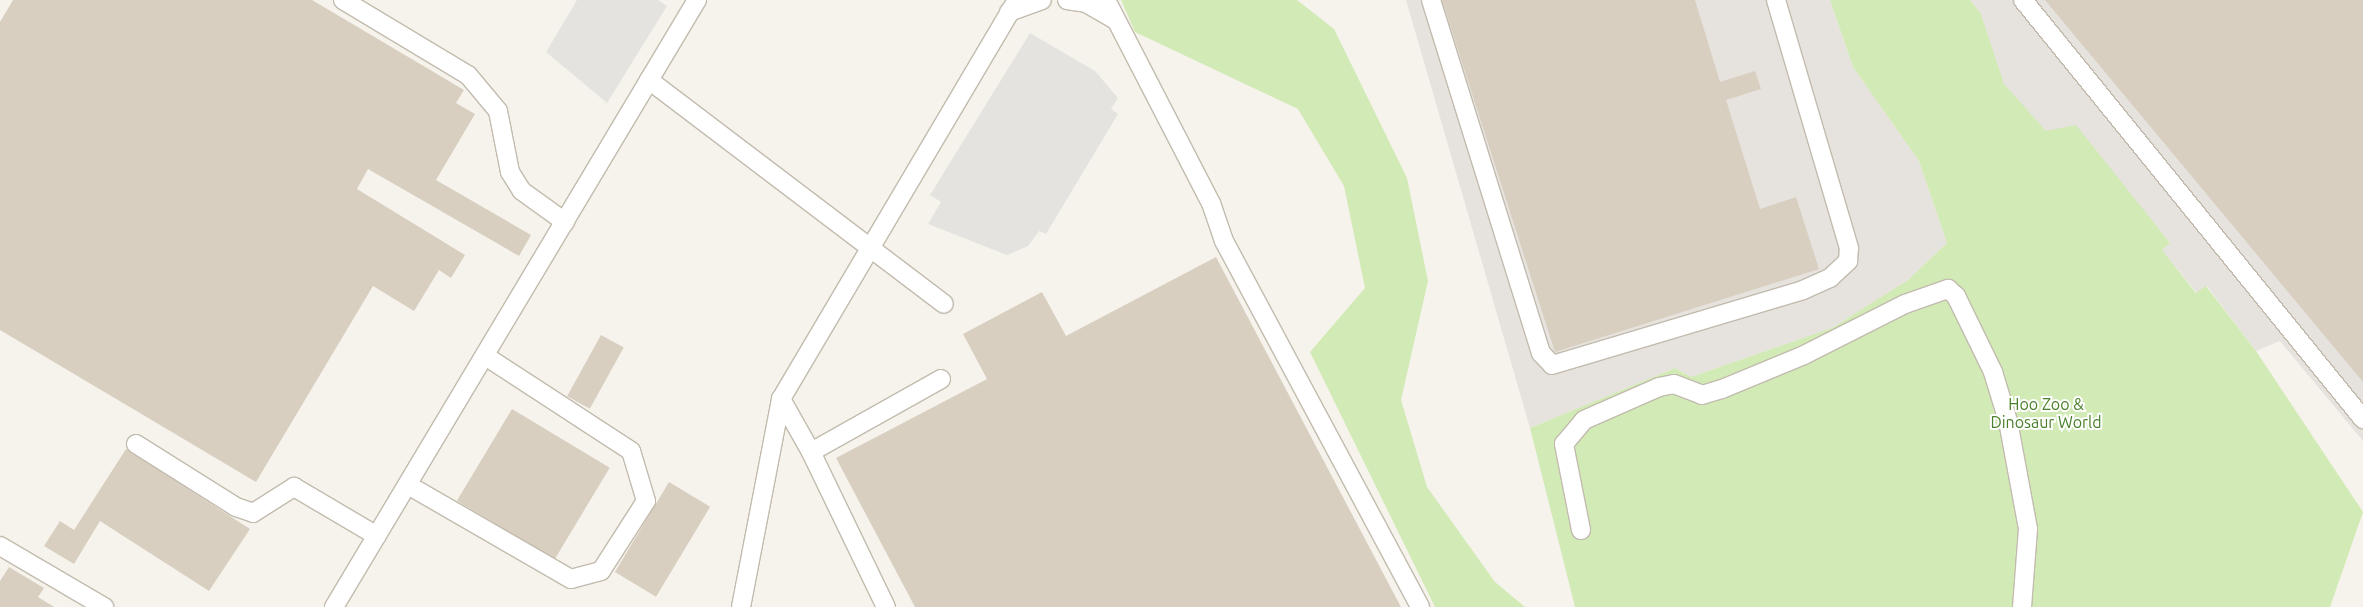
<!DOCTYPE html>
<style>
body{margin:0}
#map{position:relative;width:2363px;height:607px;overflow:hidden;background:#f6f3ec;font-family:Ubuntu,sans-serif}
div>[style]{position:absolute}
.industrial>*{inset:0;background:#e6e2dd}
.green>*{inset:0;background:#d2eab5}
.parking>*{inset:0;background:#e5e3e0}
.building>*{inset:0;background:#d8cfc1;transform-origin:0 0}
.roads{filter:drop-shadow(1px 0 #c2bbae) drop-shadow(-1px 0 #c2bbae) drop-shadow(0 1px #c2bbae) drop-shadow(0 -1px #c2bbae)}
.minor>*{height:18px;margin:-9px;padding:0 9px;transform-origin:9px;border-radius:9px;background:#fff}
span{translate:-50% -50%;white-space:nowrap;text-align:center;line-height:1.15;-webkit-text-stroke:4px #fff;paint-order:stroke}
.park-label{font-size:16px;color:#4a7f2a}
</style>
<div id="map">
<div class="industrial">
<i style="clip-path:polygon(1406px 0,1830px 0,1853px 67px,1919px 161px,1947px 243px,1908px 280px,1832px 328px,1691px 377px,1675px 368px,1530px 428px)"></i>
<i style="clip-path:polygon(1970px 0,2363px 0,2363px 441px,2280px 341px,2256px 351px,2207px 286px,2197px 293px,2162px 250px,2170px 242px,2046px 131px,2003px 84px,1981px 14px)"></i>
</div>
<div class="green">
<i style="clip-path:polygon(1121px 0,1297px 0,1334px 29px,1407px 178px,1428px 281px,1401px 400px,1427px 487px,1495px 582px,1525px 607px,1435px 607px,1310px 352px,1365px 288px,1344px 186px,1298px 109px,1135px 32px)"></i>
<i style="clip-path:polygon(1830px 0,1970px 0,1981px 14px,2004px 84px,2046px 131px,2076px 125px,2170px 243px,2162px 250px,2196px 293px,2206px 286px,2256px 351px,2363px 512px,2330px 607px,1575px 607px,1530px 428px,1675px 368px,1691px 377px,1832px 328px,1908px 280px,1947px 243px,1919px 161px,1853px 67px)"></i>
</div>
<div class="parking">
<i style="clip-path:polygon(577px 0,658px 0,667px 6px,607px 103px,546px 52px)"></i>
<i style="clip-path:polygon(1030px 33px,1095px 71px,1118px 98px,1111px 109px,1118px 114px,1046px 234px,1039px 231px,1028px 246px,1007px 255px,928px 224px,941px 202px,930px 195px)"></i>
</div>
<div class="building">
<i style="clip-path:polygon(13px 0,312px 0,464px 90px,456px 103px,475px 114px,436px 180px,531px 235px,519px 256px,368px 169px,357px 189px,465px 255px,451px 278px,439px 270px,414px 311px,373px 286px,256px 482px,0 330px,0 22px)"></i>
<i style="clip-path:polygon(1442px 0,1695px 0,1720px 82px,1755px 71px,1761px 89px,1726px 100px,1760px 209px,1796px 197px,1819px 269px,1555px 352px)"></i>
<i style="clip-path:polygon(2045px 0,2363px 0,2363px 382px)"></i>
<i style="clip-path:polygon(1216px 257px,1401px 607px,915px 607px,836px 458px,987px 379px,963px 334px,1042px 292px,1066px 336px)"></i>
<i style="left:601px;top:335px;width:26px;height:70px;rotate:29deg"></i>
<i style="left:512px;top:409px;width:114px;height:107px;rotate:31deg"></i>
<i style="clip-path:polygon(126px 449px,250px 529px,209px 591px,100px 521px,74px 564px,44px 546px,60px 521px,74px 530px)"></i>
<i style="left:669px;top:482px;width:48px;height:105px;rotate:31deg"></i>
<i style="clip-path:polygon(9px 567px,44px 588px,38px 597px,54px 607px,0 607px,0 581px)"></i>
</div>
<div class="roads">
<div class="minor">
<i style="left:343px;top:0;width:146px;rotate:31deg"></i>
<i style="left:468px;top:75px;width:47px;rotate:50.2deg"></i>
<i style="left:498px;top:111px;width:62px;rotate:78.9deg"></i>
<i style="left:510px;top:172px;width:22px;rotate:58deg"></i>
<i style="left:522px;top:191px;width:53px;rotate:35.8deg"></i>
<i style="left:1067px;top:0;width:19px;rotate:9deg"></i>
<i style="left:1086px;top:3px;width:34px;rotate:30deg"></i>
<i style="left:1106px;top:0;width:229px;rotate:62.7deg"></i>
<i style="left:1211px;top:203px;width:40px;rotate:71.1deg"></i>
<i style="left:1224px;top:241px;width:415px;rotate:61.8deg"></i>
<i style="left:1431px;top:0;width:370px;rotate:72.7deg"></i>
<i style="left:1541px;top:353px;width:16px;rotate:47deg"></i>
<i style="left:1552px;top:365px;width:262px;rotate:-16.6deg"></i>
<i style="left:1803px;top:290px;width:30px;rotate:-24deg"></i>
<i style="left:1830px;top:278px;width:25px;rotate:-43deg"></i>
<i style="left:1848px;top:261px;width:13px;rotate:-86deg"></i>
<i style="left:1849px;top:248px;width:259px;rotate:-106.4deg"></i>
<i style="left:2023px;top:0;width:540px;rotate:50.94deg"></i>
<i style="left:1009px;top:12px;width:35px;rotate:-20deg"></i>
<i style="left:649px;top:80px;width:370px;rotate:37.2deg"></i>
<i style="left:781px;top:399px;width:61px;rotate:60.5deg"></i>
<i style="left:811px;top:452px;width:149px;rotate:-29.3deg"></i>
<i style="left:136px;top:444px;width:118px;rotate:32.2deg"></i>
<i style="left:236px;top:507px;width:18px;rotate:19deg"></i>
<i style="left:253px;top:513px;width:49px;rotate:-32.4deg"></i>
<i style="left:294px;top:487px;width:96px;rotate:30.6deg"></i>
<i style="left:811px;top:452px;width:172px;rotate:64.2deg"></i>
<i style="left:408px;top:485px;width:188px;rotate:30deg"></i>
<i style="left:571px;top:579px;width:31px;rotate:-15deg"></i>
<i style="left:601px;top:571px;width:83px;rotate:-57.3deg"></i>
<i style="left:646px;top:501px;width:52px;rotate:-106.7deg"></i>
<i style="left:631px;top:451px;width:174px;rotate:-146.9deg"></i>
<i style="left:1581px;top:530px;width:88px;rotate:-101.2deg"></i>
<i style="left:1564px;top:444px;width:31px;rotate:-50deg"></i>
<i style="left:1584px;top:420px;width:82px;rotate:-23.7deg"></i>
<i style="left:1659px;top:387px;width:15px;rotate:-11deg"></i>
<i style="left:1674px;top:384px;width:30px;rotate:21deg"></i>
<i style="left:1702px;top:395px;width:21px;rotate:-17deg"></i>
<i style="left:1722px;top:389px;width:89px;rotate:-22.5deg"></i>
<i style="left:1804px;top:355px;width:113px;rotate:-26.8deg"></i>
<i style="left:1905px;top:304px;width:46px;rotate:-19.2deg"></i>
<i style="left:1948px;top:289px;width:11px;rotate:41deg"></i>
<i style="left:1956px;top:296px;width:85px;rotate:64deg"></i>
<i style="left:1993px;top:372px;width:51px;rotate:73deg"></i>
<i style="left:2008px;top:421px;width:110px;rotate:79.5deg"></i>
<i style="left:2028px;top:529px;width:78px;rotate:94.4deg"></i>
<i style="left:0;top:546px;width:121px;rotate:30.4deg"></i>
<i style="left:334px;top:607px;width:707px;rotate:-59.12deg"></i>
<i style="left:741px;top:607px;width:212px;rotate:-79.1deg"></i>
<i style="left:781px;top:399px;width:464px;rotate:-59.4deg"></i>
</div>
</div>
<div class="park-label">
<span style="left:2046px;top:413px">Hoo Zoo &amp;<br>Dinosaur World</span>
</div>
</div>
